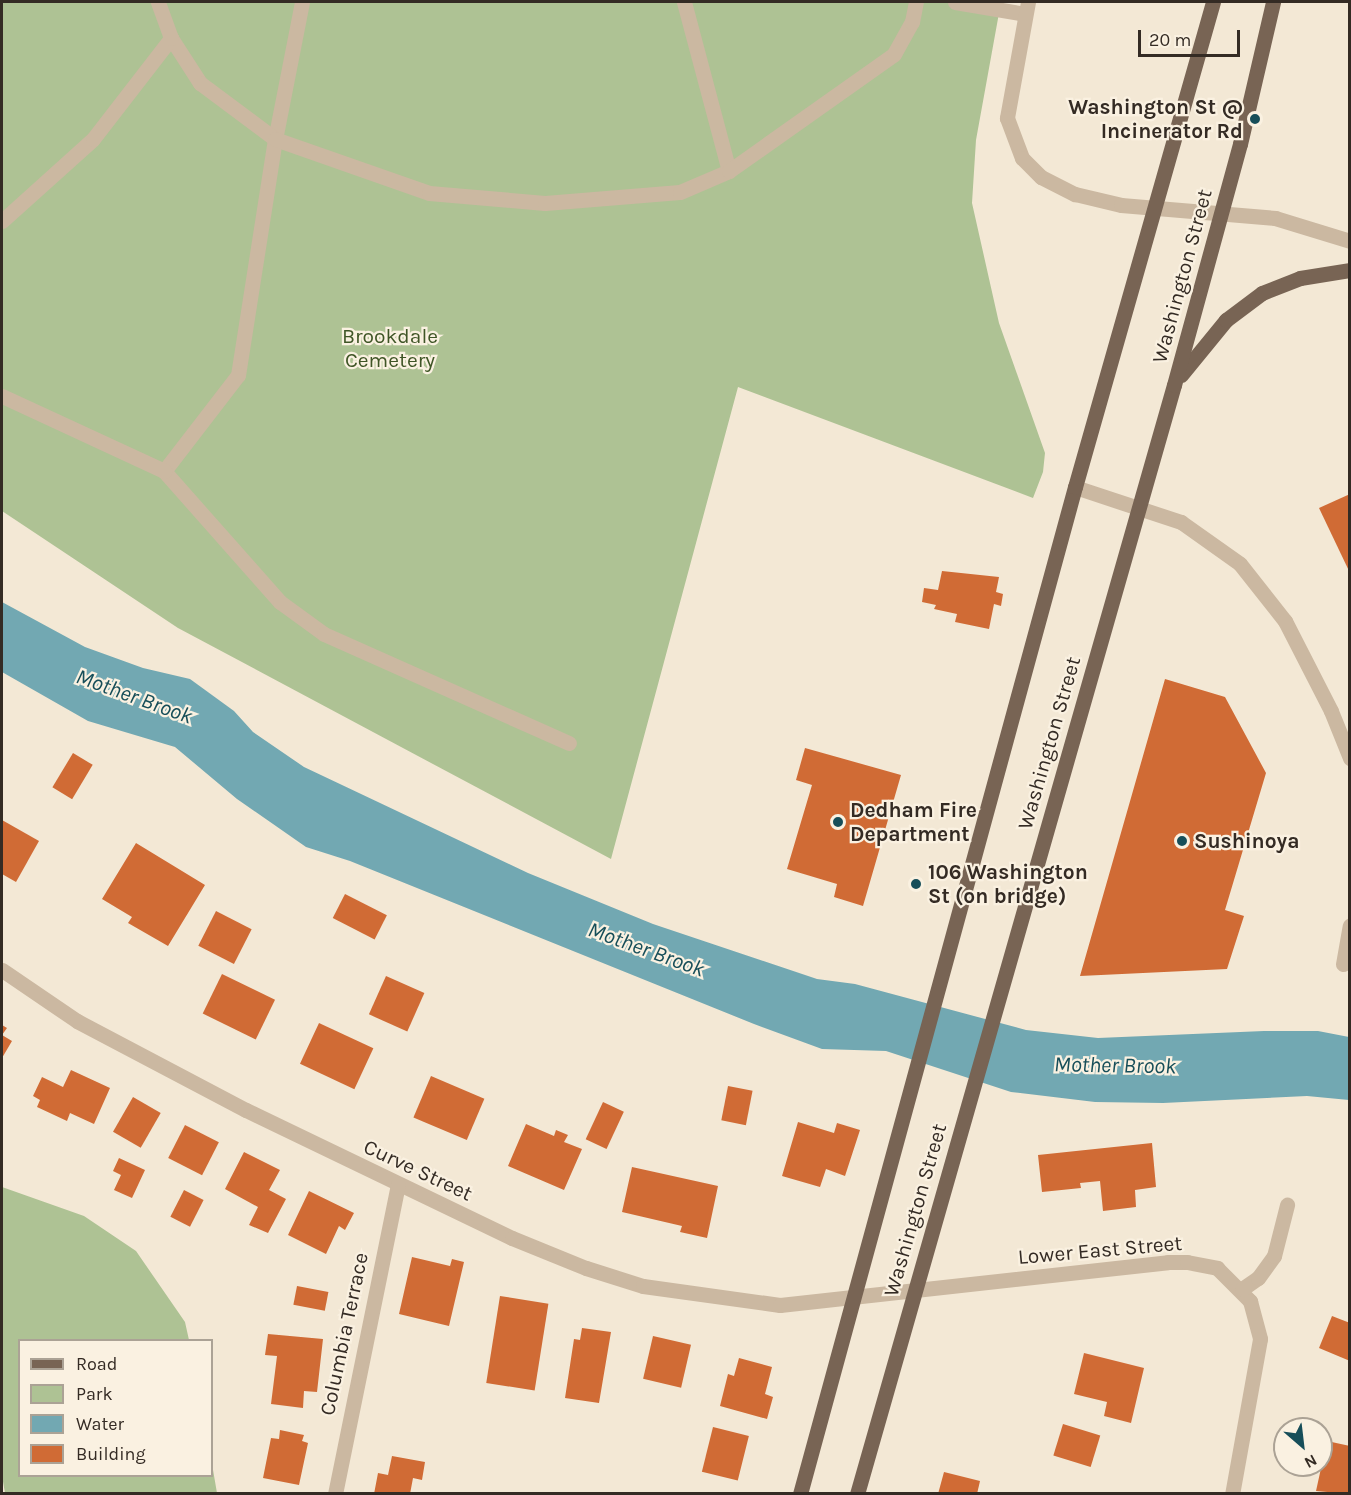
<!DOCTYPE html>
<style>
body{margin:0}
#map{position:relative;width:1351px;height:1495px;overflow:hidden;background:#f3e8d5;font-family:Karla,sans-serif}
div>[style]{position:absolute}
.green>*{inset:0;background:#aec294}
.water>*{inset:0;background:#72a8b2}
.building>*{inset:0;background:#d06b35;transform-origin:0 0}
.minor>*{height:15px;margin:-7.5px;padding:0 7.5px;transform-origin:7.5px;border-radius:7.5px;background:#cbb8a1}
.major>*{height:15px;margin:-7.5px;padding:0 7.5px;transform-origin:7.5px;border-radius:7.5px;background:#786454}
.dots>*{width:16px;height:16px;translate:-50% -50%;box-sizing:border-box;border:3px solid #faf1e1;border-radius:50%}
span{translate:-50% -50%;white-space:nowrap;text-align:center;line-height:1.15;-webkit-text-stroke:4.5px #faf1e1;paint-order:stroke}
.poi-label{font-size:21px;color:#342b24;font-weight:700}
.right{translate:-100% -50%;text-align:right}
.left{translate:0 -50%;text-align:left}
.street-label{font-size:21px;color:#342b24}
.park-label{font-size:21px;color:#3f5526}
.water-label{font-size:22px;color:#174e59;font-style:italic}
.frame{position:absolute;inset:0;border:3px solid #342b24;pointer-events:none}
.legend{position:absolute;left:18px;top:1339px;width:195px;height:138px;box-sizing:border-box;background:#faf1e1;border:2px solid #aba295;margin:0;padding:8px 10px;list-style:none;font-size:18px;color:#342b24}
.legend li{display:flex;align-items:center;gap:12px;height:30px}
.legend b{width:30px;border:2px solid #aba295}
.north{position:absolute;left:1273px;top:1417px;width:60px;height:60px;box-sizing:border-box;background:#faf1e1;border:2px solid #aba295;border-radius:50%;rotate:152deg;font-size:16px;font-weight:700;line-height:24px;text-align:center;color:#342b24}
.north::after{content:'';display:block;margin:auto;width:21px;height:27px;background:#174e59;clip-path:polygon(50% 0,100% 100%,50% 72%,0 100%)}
.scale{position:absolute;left:1138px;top:30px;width:102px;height:27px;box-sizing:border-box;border:3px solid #342b24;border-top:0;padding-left:8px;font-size:18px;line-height:21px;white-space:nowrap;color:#342b24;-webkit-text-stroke:4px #faf1e1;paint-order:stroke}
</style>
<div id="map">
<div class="green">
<i style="clip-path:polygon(2px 2px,1001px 2px,976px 140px,972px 203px,999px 323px,1045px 453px,1043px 472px,1033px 498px,738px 387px,611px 859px,178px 628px,2px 511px)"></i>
<i style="clip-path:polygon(2px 1187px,84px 1216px,136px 1251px,185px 1322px,189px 1340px,20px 1340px,20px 1476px,212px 1476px,212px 1464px,217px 1493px,5px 1493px,2px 1476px)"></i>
</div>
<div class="water">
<i style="clip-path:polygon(2px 602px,85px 647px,143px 668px,190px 679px,234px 711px,253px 732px,304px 767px,528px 873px,653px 924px,817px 979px,855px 984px,1026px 1030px,1098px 1038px,1264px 1031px,1318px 1031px,1349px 1037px,1349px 1100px,1307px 1096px,1163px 1103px,1095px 1102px,1011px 1092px,886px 1051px,822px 1049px,754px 1024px,350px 861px,306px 847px,237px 799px,175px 747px,88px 721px,2px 672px)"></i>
</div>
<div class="building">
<i style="clip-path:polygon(1350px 494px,1350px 573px,1319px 508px)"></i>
<i style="clip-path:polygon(942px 571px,999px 577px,996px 592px,1003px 594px,1001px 606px,994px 604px,989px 629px,955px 622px,957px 614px,934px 609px,936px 605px,922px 602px,924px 588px,938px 590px)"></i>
<i style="clip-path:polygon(1165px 679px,1225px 697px,1266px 773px,1225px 910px,1244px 916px,1227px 969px,1080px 976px)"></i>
<i style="clip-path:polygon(805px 748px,901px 775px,863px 906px,834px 897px,837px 884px,787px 869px,812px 785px,796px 780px)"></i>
<i style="left:73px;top:753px;width:23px;height:40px;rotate:31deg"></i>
<i style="clip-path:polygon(2px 820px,39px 841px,16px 882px,2px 874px)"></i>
<i style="clip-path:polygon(136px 843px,205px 885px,168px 946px,128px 923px,132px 917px,102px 899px)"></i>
<i style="left:345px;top:894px;width:47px;height:27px;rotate:27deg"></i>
<i style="left:216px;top:911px;width:40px;height:39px;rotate:27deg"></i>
<i style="left:222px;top:974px;width:59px;height:44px;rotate:26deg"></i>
<i style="left:386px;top:976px;width:42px;height:42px;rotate:24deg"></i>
<i style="left:319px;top:1023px;width:60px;height:45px;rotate:25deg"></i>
<i style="clip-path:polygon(2px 1025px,7px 1028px,2px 1035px,12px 1041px,2px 1058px)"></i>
<i style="clip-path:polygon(71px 1070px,110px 1088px,94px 1124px,70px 1113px,67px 1121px,37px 1107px,40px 1100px,33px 1096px,42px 1077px,63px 1087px)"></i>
<i style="left:431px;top:1076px;width:58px;height:45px;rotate:23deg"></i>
<i style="left:728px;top:1086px;width:25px;height:35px;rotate:11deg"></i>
<i style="left:133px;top:1097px;width:32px;height:40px;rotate:30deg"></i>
<i style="left:603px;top:1102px;width:23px;height:41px;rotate:25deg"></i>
<i style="clip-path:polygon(798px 1122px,834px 1133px,837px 1123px,860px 1130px,845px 1176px,826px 1169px,820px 1187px,782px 1176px)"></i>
<i style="clip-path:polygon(526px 1124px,554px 1136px,556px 1130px,568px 1135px,564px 1142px,582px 1149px,564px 1190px,508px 1166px)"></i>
<i style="left:185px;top:1125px;width:38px;height:37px;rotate:27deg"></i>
<i style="clip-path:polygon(1152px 1143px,1156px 1187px,1135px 1190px,1136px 1207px,1103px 1211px,1100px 1181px,1080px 1183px,1081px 1188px,1042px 1192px,1038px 1155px)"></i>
<i style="clip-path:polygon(244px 1152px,280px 1170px,269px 1190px,286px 1199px,268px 1233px,249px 1225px,258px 1207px,225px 1189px)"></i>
<i style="clip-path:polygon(119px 1158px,145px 1170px,132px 1198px,114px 1190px,121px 1175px,113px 1171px)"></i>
<i style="clip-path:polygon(632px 1167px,718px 1186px,707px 1238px,680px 1232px,682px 1226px,622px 1212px)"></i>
<i style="left:184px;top:1190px;width:22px;height:30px;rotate:27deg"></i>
<i style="clip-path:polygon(309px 1191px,354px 1213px,345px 1230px,339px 1226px,326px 1254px,288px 1235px)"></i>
<i style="clip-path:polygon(412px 1257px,450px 1266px,452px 1259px,464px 1262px,449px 1326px,399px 1314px)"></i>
<i style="left:297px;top:1286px;width:32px;height:19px;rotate:11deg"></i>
<i style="left:500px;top:1296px;width:49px;height:88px;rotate:9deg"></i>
<i style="clip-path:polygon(1332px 1316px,1350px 1323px,1350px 1361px,1319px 1348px)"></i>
<i style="clip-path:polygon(582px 1328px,611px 1332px,599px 1403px,565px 1398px,574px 1339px,580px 1340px)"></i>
<i style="clip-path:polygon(268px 1334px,323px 1339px,317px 1392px,304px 1391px,303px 1408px,271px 1404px,277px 1356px,265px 1355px)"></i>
<i style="left:653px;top:1336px;width:39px;height:44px;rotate:13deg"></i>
<i style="clip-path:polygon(1084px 1353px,1144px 1368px,1131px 1423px,1104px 1416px,1107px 1402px,1074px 1394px)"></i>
<i style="clip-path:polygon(739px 1358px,772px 1367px,765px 1394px,773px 1397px,767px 1419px,720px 1406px,728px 1374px,734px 1376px)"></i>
<i style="left:1063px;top:1424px;width:39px;height:33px;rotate:17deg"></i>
<i style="left:713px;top:1427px;width:37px;height:46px;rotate:14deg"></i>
<i style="clip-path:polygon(280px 1430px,304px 1435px,302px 1441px,308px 1443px,299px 1485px,263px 1478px,271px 1438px,279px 1439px)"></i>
<i style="clip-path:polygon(1327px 1441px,1350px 1446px,1350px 1494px,1316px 1491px)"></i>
<i style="clip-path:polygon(392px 1456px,425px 1462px,422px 1480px,413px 1478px,410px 1494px,374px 1494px,378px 1473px,388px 1475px)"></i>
<i style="clip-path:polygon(944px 1472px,980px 1481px,977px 1494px,938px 1494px)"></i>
</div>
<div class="minor">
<i style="left:302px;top:2px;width:140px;rotate:101.1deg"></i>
<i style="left:275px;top:139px;width:239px;rotate:98.9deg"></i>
<i style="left:238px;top:375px;width:121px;rotate:127.6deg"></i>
<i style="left:164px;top:471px;width:175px;rotate:48.5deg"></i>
<i style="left:280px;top:602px;width:54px;rotate:36deg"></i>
<i style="left:324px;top:634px;width:268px;rotate:24deg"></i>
<i style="left:684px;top:2px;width:175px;rotate:75.1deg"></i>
<i style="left:955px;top:2px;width:71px;rotate:9.7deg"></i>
<i style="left:1028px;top:2px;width:118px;rotate:100.3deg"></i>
<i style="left:1007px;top:118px;width:43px;rotate:69.4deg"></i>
<i style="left:1022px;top:158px;width:27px;rotate:45deg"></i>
<i style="left:1041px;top:177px;width:38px;rotate:27deg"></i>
<i style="left:1075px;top:194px;width:47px;rotate:13.4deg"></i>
<i style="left:1121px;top:205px;width:155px;rotate:4.8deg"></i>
<i style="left:1275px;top:218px;width:78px;rotate:17deg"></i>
<i style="left:171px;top:38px;width:54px;rotate:57.2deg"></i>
<i style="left:200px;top:83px;width:94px;rotate:36.7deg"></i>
<i style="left:275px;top:139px;width:163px;rotate:19.3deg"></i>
<i style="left:429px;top:193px;width:116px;rotate:4.9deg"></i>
<i style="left:545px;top:203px;width:135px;rotate:-4.7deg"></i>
<i style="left:680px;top:192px;width:53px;rotate:-23.2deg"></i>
<i style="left:729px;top:171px;width:202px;rotate:-35.3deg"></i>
<i style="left:894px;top:54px;width:37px;rotate:-61deg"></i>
<i style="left:912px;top:22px;width:20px;rotate:-79deg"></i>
<i style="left:2px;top:221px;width:122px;rotate:-42deg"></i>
<i style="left:93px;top:139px;width:128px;rotate:-52.3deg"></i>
<i style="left:171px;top:38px;width:38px;rotate:-110deg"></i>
<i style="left:2px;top:396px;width:179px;rotate:24.8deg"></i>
<i style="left:1075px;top:487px;width:112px;rotate:18.3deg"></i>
<i style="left:1181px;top:522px;width:72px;rotate:35.4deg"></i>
<i style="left:1240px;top:564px;width:73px;rotate:51.7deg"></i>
<i style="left:1285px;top:621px;width:101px;rotate:62.9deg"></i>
<i style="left:1331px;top:711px;width:51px;rotate:68deg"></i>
<i style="left:1343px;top:964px;width:39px;rotate:-80deg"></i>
<i style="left:2px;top:970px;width:91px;rotate:34.2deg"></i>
<i style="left:77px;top:1021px;width:191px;rotate:27.8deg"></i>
<i style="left:246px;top:1110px;width:295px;rotate:25.7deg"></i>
<i style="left:512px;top:1238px;width:80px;rotate:22.1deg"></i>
<i style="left:586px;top:1268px;width:60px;rotate:17.5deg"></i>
<i style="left:643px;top:1286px;width:138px;rotate:7.9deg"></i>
<i style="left:780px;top:1305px;width:390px;rotate:-6.3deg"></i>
<i style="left:1168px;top:1262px;width:19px"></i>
<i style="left:1187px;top:1262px;width:31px;rotate:11deg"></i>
<i style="left:1217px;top:1268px;width:47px;rotate:45deg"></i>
<i style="left:1250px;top:1301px;width:39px;rotate:75deg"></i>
<i style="left:1260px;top:1339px;width:158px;rotate:100.2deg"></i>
<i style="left:1242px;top:1289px;width:19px;rotate:-35deg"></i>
<i style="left:1258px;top:1278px;width:27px;rotate:-54deg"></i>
<i style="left:1274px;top:1256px;width:53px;rotate:-75.7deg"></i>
<i style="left:335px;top:1494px;width:316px;rotate:-78.5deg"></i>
</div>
<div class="major">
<i style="left:1181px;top:375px;width:71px;rotate:-50.7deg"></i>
<i style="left:1226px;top:320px;width:45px;rotate:-36.9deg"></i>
<i style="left:1262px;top:293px;width:41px;rotate:-21.5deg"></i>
<i style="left:1300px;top:278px;width:51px;rotate:-9.1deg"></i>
<i style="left:800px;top:1494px;width:1044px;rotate:-74.73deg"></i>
<i style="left:1075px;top:487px;width:504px;rotate:-74.12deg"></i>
<i style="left:857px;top:1494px;width:1153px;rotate:-74.05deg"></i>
<i style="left:1174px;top:385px;width:250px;rotate:-74.7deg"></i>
<i style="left:1240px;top:144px;width:146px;rotate:-76.9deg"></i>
</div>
<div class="dots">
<i style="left:1255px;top:119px;background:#174e59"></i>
<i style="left:838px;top:822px;background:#174e59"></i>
<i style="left:1182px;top:841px;background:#174e59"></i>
<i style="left:916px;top:884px;background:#174e59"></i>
</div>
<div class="poi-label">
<span class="right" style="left:1243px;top:119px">Washington St @<br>Incinerator Rd</span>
<span class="left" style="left:850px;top:822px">Dedham Fire<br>Department</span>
<span class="left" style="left:1194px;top:841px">Sushinoya</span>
<span class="left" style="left:928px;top:884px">106 Washington<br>St (on bridge)</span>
</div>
<div class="street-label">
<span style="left:1182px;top:276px;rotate:-75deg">Washington Street</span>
<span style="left:1049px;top:743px;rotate:-74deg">Washington Street</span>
<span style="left:418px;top:1170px;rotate:25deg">Curve Street</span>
<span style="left:915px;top:1210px;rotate:-74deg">Washington Street</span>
<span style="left:1100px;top:1250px;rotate:-5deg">Lower East Street</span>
<span style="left:344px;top:1334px;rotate:-78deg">Columbia Terrace</span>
</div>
<div class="park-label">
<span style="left:390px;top:348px">Brookdale<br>Cemetery</span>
</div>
<div class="water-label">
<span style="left:134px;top:697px;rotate:20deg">Mother Brook</span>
<span style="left:646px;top:950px;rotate:20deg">Mother Brook</span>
<span style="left:1115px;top:1066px;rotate:1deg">Mother Brook</span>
</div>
<div class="frame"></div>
<ul class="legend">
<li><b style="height:8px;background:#786454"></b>Road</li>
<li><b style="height:16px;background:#aec294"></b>Park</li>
<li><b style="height:16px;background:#72a8b2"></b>Water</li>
<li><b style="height:16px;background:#d06b35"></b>Building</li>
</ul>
<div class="north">N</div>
<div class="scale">20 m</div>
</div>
